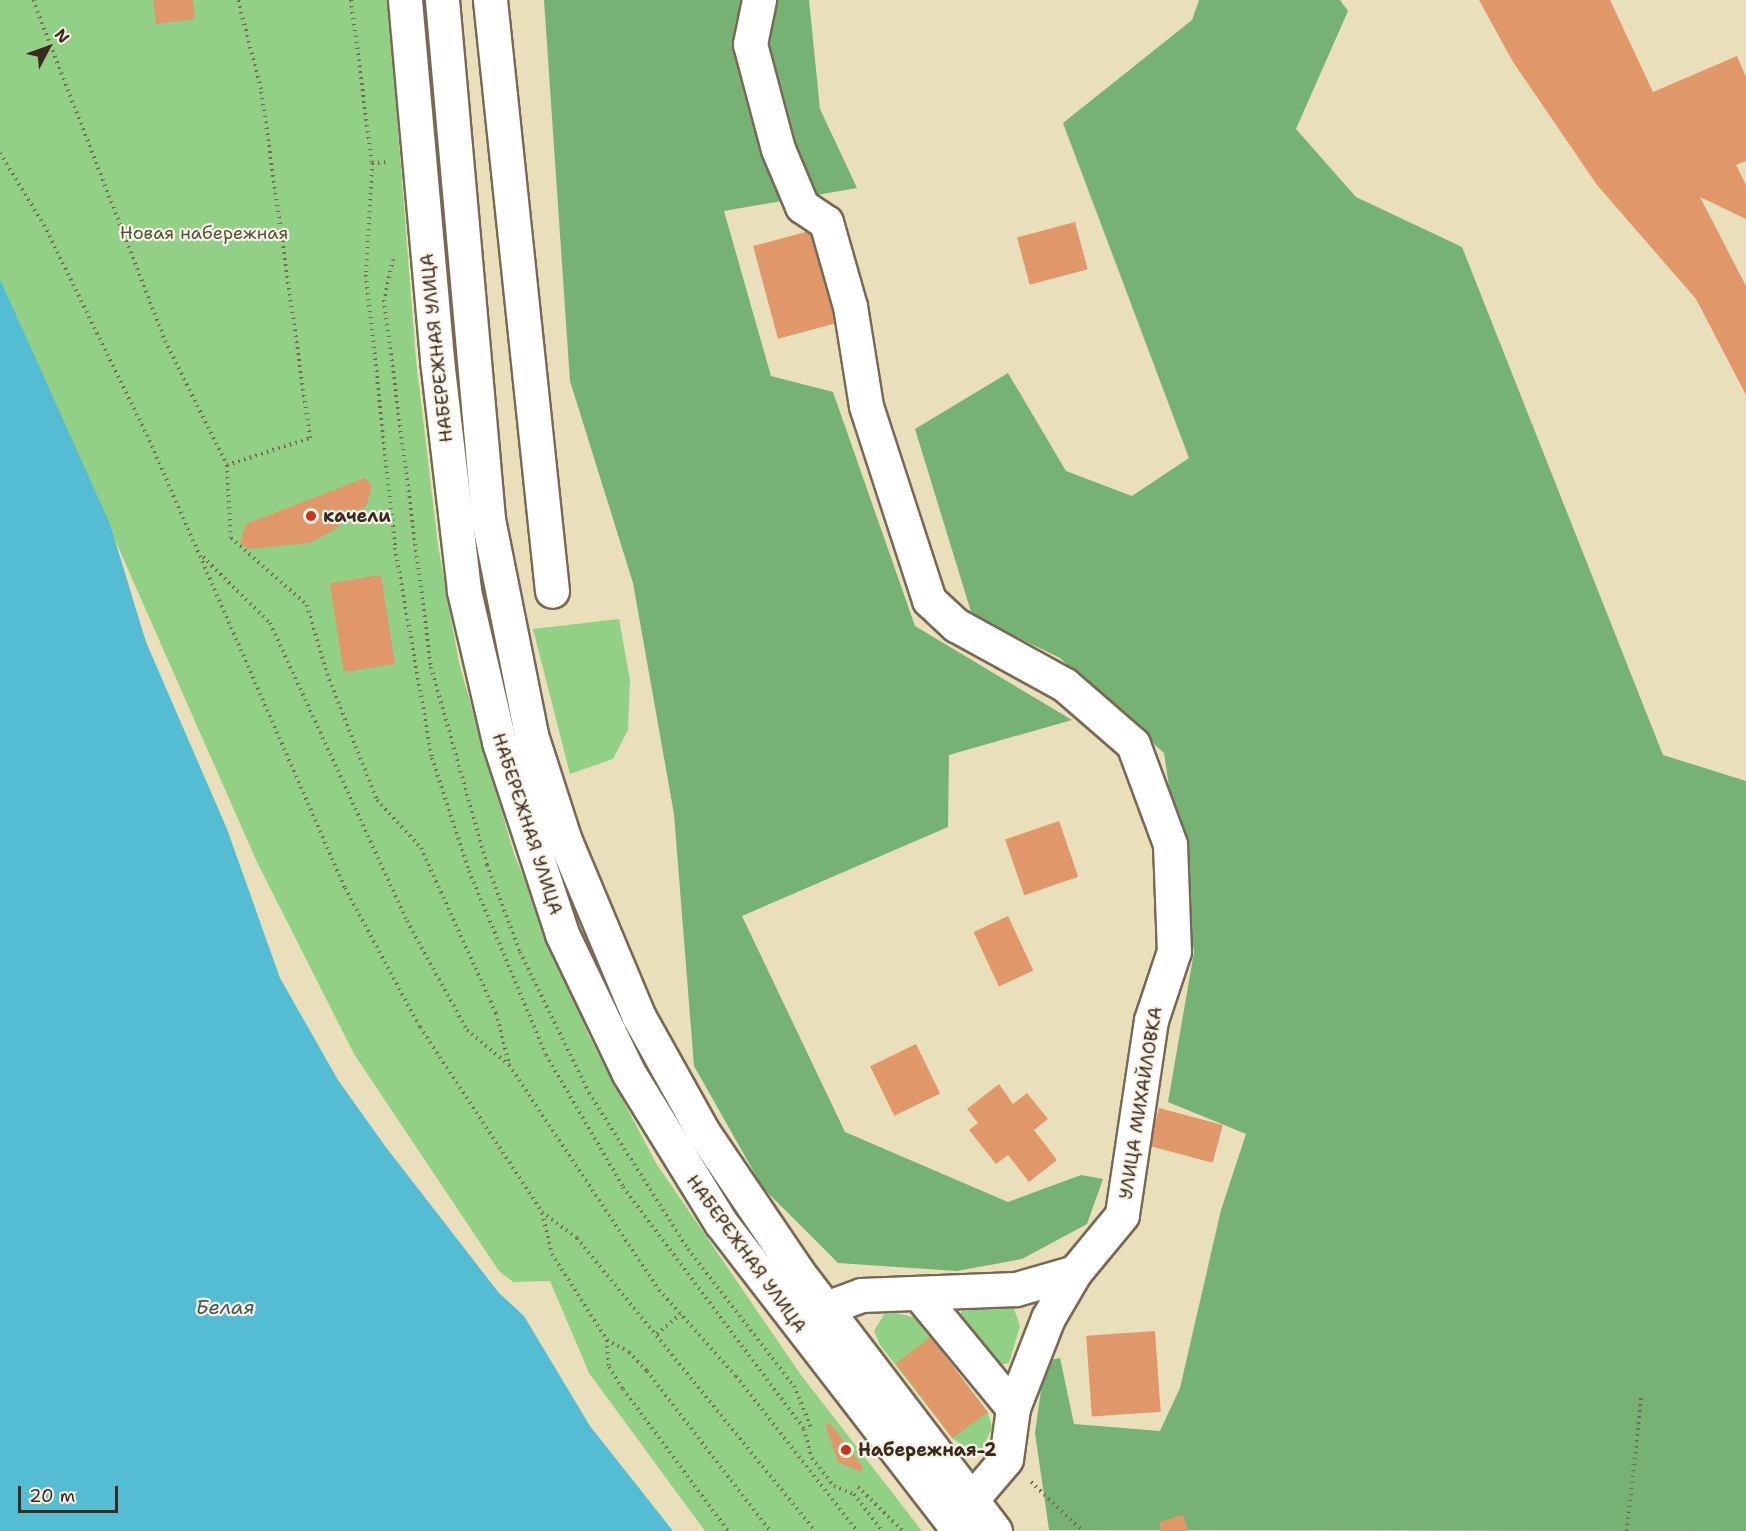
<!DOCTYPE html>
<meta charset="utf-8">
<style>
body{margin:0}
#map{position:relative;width:1746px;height:1531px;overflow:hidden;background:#e9dfbb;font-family:"Shantell Sans",sans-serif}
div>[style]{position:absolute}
.green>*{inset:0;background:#92d086}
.forest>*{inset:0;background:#75b273}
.water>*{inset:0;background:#55bdd3}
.building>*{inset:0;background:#e0986a;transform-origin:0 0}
.path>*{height:4px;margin-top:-2px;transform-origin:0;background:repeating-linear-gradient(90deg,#786955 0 1.5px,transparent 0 6px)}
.roads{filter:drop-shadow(2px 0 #786955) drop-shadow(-2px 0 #786955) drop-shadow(0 2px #786955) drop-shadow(0 -2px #786955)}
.minor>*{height:33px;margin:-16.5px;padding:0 16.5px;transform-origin:16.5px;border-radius:16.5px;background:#fff}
.dots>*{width:16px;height:16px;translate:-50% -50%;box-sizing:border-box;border:3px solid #f7f3e8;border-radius:50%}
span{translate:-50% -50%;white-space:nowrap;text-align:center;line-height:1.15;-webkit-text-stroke:4.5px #f7f3e8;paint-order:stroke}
.park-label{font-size:18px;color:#515438}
.street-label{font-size:18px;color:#3b2a1e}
.poi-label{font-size:18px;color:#3b2a1e;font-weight:700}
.left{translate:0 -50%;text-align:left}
.water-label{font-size:20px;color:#435654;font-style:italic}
.north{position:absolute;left:18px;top:18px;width:60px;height:60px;-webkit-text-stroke:4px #f7f3e8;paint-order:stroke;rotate:49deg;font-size:16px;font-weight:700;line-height:24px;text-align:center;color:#3b2a1e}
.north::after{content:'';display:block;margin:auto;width:21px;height:27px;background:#3b2a1e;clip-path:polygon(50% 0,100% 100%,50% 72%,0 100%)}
.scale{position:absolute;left:18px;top:1486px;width:100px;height:27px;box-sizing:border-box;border:3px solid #3b2a1e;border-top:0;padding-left:8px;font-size:18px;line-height:21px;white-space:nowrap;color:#3b2a1e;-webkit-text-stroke:4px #f7f3e8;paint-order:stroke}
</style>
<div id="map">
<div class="green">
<i style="clip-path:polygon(0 0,388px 0,416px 360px,438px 545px,459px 663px,514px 854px,589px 1036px,656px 1163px,801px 1375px,922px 1531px,705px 1531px,589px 1373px,550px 1281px,513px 1282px,499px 1271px,354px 1054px,257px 862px,0 279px)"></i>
<i style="clip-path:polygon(619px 619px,630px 680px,628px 730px,613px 759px,570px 774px,533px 629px)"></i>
<i style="clip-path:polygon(1012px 1303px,1020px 1326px,1009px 1363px,995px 1366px,959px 1319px,963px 1307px)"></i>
<i style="clip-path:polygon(886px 1311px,914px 1317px,988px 1412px,992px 1428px,982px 1449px,971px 1450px,953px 1439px,880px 1345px,874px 1331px)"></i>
</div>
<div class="forest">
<i style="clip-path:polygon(544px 0,809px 0,820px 109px,857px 188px,724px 211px,771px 376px,833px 392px,915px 626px,1072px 720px,949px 755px,948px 827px,742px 916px,845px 1132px,1008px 1202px,1081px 1175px,1103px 1179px,1087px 1224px,1022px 1259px,957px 1271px,838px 1263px,763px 1188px,694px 1066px,674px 814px,633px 583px,570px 381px)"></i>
<i style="clip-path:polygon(1199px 0,1340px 0,1348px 11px,1296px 129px,1356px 197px,1462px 247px,1663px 755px,1746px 781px,1746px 1531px,1049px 1530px,1035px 1433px,1045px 1361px,1060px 1358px,1074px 1424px,1160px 1431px,1180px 1388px,1221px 1210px,1246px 1134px,1168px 1102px,1194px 952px,1164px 753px,1060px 658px,972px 615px,915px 429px,1008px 373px,1066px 471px,1132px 496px,1189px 458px,1063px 123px,1192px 20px)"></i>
</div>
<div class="water">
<i style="clip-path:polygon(0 279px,110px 524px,146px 642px,227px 829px,280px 978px,338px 1080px,385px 1146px,499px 1293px,524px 1316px,590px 1426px,673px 1531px,0 1531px)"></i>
</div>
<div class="building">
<i style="clip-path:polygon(153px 0,193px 0,195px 19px,156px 24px)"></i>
<i style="clip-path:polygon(1479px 0,1610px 0,1653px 92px,1737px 56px,1746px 77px,1746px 161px,1736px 165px,1746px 185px,1746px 219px,1700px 197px,1746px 286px,1746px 395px,1696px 299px,1597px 185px,1513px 62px)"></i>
<i style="left:1075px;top:222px;width:49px;height:60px;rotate:75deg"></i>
<i style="left:813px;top:230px;width:96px;height:62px;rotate:75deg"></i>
<i style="clip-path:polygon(365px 478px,372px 485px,366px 507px,329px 533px,309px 543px,248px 549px,240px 543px,246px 524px)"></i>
<i style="left:381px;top:575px;width:90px;height:52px;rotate:81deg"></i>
<i style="left:1059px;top:821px;width:59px;height:57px;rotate:71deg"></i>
<i style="left:1008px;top:916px;width:60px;height:38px;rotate:65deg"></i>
<i style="left:916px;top:1044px;width:55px;height:51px;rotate:64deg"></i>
<i style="clip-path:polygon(999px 1084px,1013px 1104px,1027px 1093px,1048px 1119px,1034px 1130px,1057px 1160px,1029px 1182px,1008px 1155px,996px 1164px,969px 1130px,978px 1123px,967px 1109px)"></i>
<i style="left:1159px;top:1108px;width:66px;height:39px;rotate:15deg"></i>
<i style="left:1155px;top:1331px;width:81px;height:69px;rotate:86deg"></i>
<i style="left:931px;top:1337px;width:94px;height:44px;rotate:53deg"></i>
<i style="clip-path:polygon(830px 1423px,863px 1467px,861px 1472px,838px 1462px,825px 1424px)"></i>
<i style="clip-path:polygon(1183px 1515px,1188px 1531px,1161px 1531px,1159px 1522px)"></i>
</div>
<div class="path">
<i style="left:33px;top:0;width:366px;rotate:68.8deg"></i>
<i style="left:165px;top:341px;width:139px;rotate:63.4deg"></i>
<i style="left:227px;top:465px;width:87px;rotate:-18deg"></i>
<i style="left:310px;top:438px;width:352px;rotate:-98deg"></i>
<i style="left:261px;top:89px;width:92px;rotate:-104.5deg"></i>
<i style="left:351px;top:0;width:164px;rotate:82.7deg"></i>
<i style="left:372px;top:163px;width:112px;rotate:93.1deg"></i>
<i style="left:366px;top:275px;width:275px;rotate:83.9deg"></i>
<i style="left:395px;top:548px;width:213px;rotate:80deg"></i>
<i style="left:432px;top:758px;width:119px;rotate:71.9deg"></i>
<i style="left:469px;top:871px;width:199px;rotate:67.3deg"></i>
<i style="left:546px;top:1055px;width:153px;rotate:59.7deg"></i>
<i style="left:623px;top:1187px;width:302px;rotate:53.2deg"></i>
<i style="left:804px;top:1429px;width:30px;rotate:75deg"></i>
<i style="left:812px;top:1458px;width:36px;rotate:52deg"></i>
<i style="left:834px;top:1486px;width:22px;rotate:22deg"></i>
<i style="left:854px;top:1494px;width:46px;rotate:52.9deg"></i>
<i style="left:0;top:153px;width:84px;rotate:58.6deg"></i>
<i style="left:44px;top:225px;width:234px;rotate:63.9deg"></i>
<i style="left:147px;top:435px;width:494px;rotate:66.4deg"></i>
<i style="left:345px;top:888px;width:158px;rotate:61.7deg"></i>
<i style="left:420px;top:1027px;width:222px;rotate:56.6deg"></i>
<i style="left:542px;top:1212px;width:44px;rotate:36.6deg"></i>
<i style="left:577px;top:1238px;width:377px;rotate:50.9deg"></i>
<i style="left:372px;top:163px;width:14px;rotate:-4deg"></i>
<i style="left:393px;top:259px;width:42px;rotate:102.4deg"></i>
<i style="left:384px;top:300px;width:370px;rotate:82.7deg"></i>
<i style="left:431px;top:667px;width:206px;rotate:74.2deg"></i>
<i style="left:487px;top:865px;width:93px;rotate:69.2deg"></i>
<i style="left:520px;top:952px;width:157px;rotate:63.9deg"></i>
<i style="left:589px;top:1093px;width:185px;rotate:57.6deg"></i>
<i style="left:688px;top:1249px;width:173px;rotate:52.3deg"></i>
<i style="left:794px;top:1386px;width:44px;rotate:67.5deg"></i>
<i style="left:227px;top:465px;width:73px;rotate:86.9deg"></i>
<i style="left:231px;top:538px;width:101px;rotate:41.4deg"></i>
<i style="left:307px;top:605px;width:72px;rotate:73.8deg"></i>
<i style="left:327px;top:674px;width:136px;rotate:68.4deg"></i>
<i style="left:377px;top:800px;width:65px;rotate:47.5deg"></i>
<i style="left:421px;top:848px;width:181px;rotate:65.6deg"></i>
<i style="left:496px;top:1013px;width:53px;rotate:75.7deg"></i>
<i style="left:203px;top:557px;width:94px;rotate:44.6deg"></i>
<i style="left:270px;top:623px;width:328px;rotate:65.3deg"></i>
<i style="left:407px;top:921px;width:124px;rotate:61.2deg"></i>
<i style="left:467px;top:1030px;width:55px;rotate:39.8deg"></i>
<i style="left:509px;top:1065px;width:270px;rotate:56.3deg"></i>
<i style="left:659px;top:1290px;width:115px;rotate:48.2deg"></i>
<i style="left:736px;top:1376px;width:197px;rotate:52deg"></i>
<i style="left:542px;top:1213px;width:42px;rotate:76.3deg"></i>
<i style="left:552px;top:1254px;width:102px;rotate:57.4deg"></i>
<i style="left:607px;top:1340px;width:25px;rotate:29deg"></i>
<i style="left:629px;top:1352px;width:26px;rotate:47deg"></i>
<i style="left:647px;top:1371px;width:202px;rotate:52.4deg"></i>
<i style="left:657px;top:1334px;width:31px;rotate:-40deg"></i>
<i style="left:607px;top:1340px;width:27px;rotate:86deg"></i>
<i style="left:609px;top:1367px;width:26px;rotate:58deg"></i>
<i style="left:623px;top:1389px;width:177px;rotate:53.5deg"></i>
<i style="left:1031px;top:1482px;width:71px;rotate:43.3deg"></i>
<i style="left:858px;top:1487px;width:63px;rotate:44.4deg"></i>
<i style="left:1627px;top:1531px;width:134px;rotate:-84deg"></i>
</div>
<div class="roads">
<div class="minor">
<i style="left:405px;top:0;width:361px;rotate:84.9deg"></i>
<i style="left:437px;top:360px;width:233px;rotate:83.3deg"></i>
<i style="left:464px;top:591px;width:155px;rotate:76.9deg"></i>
<i style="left:499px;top:742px;width:202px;rotate:71.8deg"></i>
<i style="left:562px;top:934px;width:153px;rotate:64.4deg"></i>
<i style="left:628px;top:1072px;width:177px;rotate:58.4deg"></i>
<i style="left:721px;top:1223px;width:389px;rotate:52.3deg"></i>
<i style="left:442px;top:0;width:521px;rotate:84.93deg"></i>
<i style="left:488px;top:519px;width:220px;rotate:78.7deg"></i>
<i style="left:531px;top:735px;width:108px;rotate:72.2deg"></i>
<i style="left:564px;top:838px;width:194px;rotate:67.3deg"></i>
<i style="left:639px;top:1017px;width:132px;rotate:60.9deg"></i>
<i style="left:703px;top:1132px;width:168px;rotate:55.9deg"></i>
<i style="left:797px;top:1271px;width:327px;rotate:52.7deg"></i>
<i style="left:490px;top:0;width:594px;rotate:84.01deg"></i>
<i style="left:759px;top:0;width:45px;rotate:101.6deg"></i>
<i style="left:750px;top:44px;width:109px;rotate:75.1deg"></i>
<i style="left:778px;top:149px;width:62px;rotate:67.2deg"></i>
<i style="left:802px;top:206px;width:29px;rotate:34deg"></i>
<i style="left:826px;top:222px;width:87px;rotate:74.1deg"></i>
<i style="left:850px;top:306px;width:101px;rotate:80.9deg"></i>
<i style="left:866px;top:406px;width:204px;rotate:72deg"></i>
<i style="left:929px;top:600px;width:37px;rotate:43deg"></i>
<i style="left:956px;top:625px;width:124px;rotate:28.8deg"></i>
<i style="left:1065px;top:685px;width:90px;rotate:40.9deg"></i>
<i style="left:1133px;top:744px;width:107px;rotate:69.7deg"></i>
<i style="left:1170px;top:844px;width:107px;rotate:87.9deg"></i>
<i style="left:1174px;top:951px;width:73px;rotate:108.4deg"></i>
<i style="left:1151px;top:1020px;width:197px;rotate:98.5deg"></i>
<i style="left:1122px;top:1215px;width:74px;rotate:129.5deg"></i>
<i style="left:1075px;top:1272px;width:53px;rotate:120.4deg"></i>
<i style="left:1048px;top:1318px;width:97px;rotate:111.3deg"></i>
<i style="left:1013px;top:1408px;width:51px;rotate:97.8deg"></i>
<i style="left:1006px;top:1459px;width:52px;rotate:130.4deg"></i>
<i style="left:921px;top:1296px;width:145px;rotate:50.6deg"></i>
<i style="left:826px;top:1308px;width:37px;rotate:-20deg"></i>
<i style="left:861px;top:1295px;width:155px;rotate:-2.2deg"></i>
<i style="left:1016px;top:1289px;width:61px;rotate:-16.1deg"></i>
</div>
</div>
<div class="dots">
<i style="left:311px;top:516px;background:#c8321e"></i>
<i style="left:846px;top:1450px;background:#c8321e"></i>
</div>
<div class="park-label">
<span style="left:204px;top:233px">Новая набережная</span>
</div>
<div class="street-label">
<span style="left:437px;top:348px;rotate:-96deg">НАБЕРЕЖНАЯ УЛИЦА</span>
<span style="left:527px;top:824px;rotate:72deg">НАБЕРЕЖНАЯ УЛИЦА</span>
<span style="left:1141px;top:1103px;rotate:-81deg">УЛИЦА МИХАЙЛОВКА</span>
<span style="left:746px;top:1254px;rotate:54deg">НАБЕРЕЖНАЯ УЛИЦА</span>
</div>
<div class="poi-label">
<span class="left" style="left:323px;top:516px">качели</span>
<span class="left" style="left:858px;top:1450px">Набережная-2</span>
</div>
<div class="water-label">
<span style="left:225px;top:1307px">Белая</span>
</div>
<div class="north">N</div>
<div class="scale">20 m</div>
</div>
